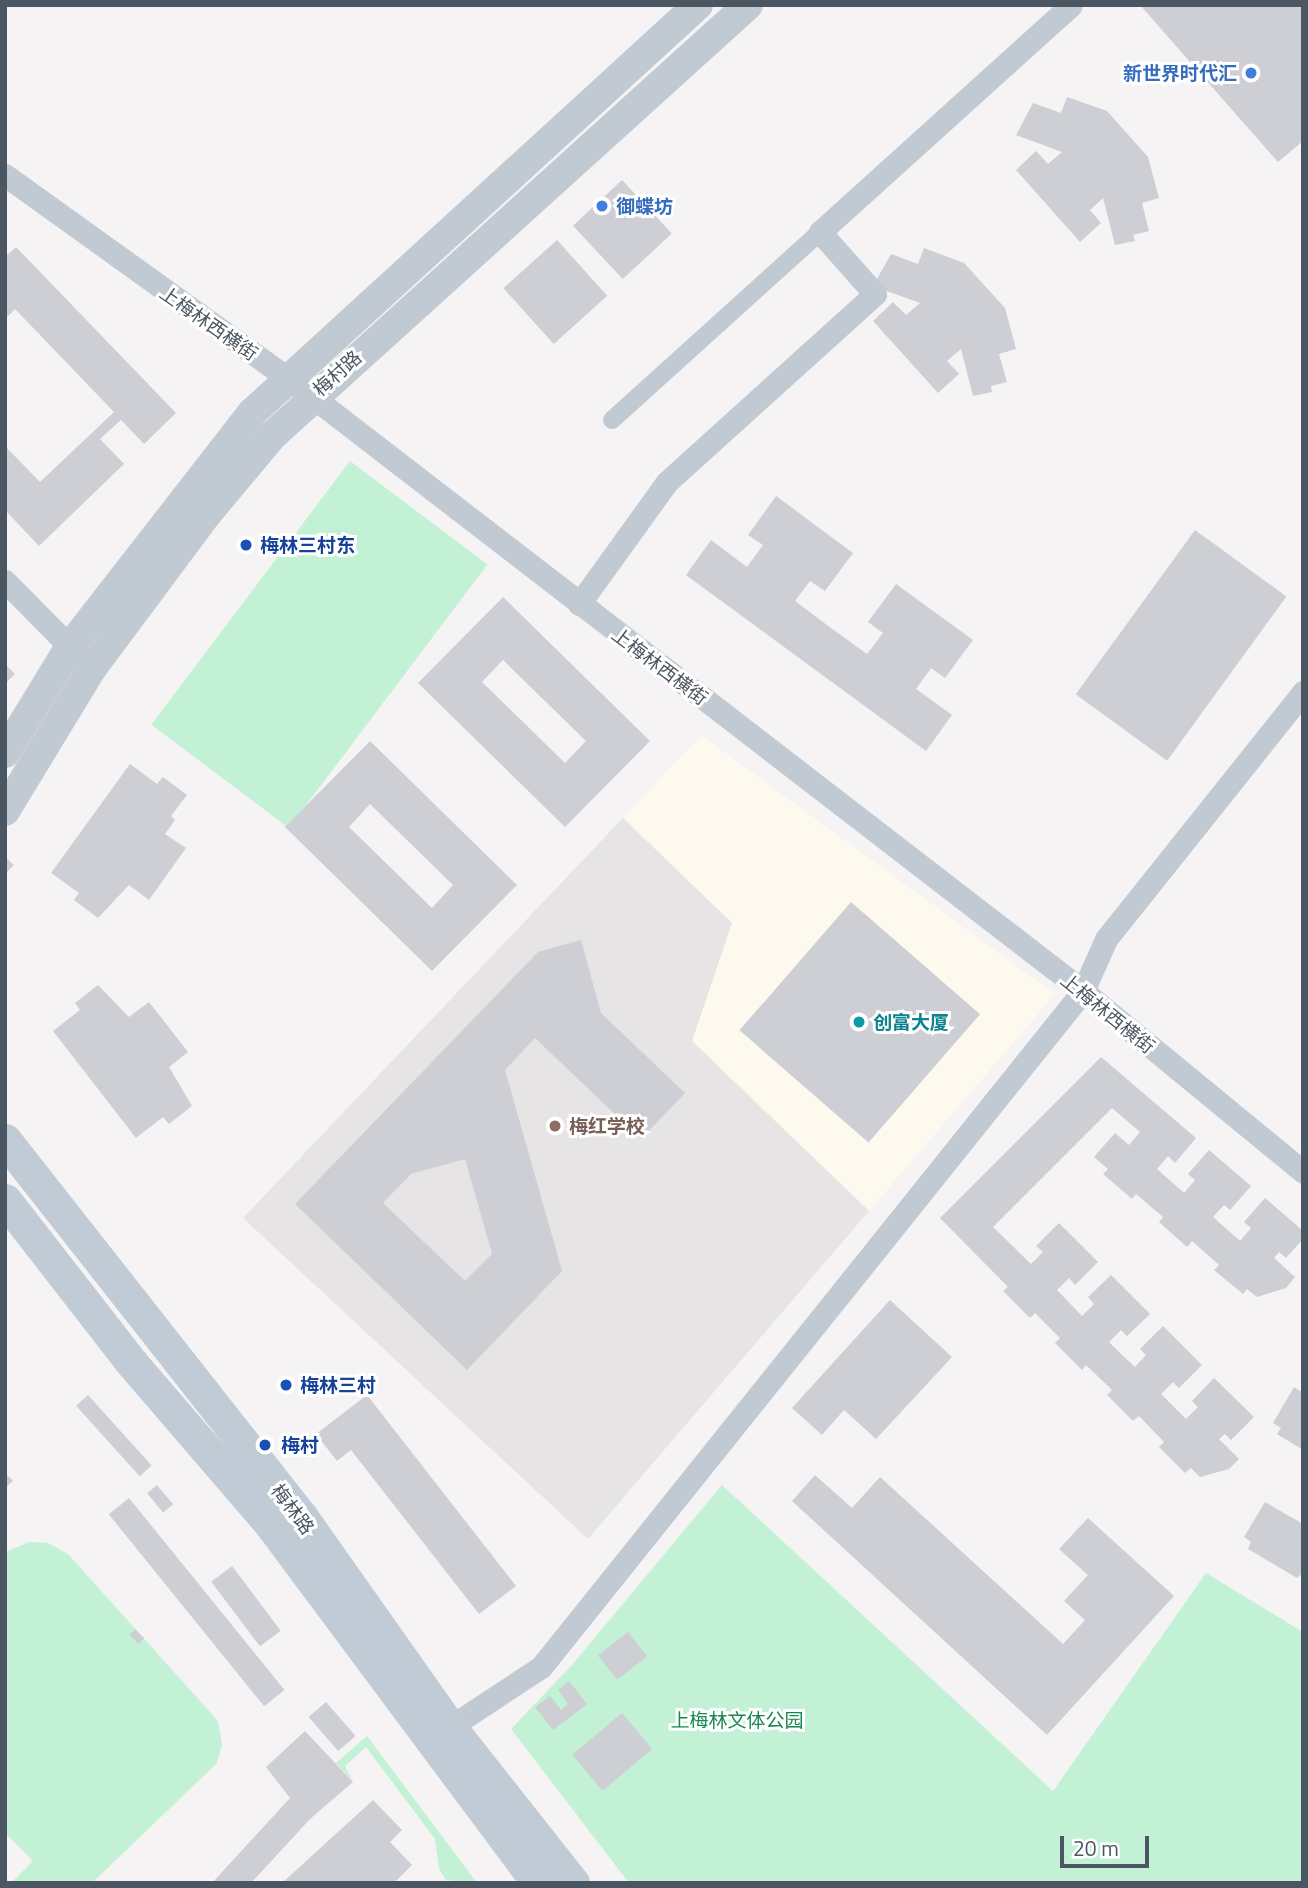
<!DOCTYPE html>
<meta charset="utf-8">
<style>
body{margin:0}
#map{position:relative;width:1308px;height:1888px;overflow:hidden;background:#f5f3f3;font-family:"Titillium Web","Noto Sans SC",sans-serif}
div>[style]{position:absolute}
.commercial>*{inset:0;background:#fdf9ef}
.education>*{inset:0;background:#e6e4e5}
.green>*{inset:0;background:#c3f1d5;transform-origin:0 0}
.building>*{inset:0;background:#cdcfd5;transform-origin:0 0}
.pedestrian>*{height:18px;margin:-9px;padding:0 9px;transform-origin:9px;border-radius:9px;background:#c1cad2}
.minor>*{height:23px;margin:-11.5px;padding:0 11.5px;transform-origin:11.5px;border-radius:11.5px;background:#c1cad2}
.tertiary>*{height:30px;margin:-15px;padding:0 15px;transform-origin:15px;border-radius:15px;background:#c1cad2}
.secondary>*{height:33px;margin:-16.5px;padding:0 16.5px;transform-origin:16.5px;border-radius:16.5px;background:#c1cbd6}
.dots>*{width:19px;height:19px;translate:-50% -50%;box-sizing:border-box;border:4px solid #fff;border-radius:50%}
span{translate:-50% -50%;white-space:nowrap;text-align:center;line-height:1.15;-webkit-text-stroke:6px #fff;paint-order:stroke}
.shop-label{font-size:19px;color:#366cbe;font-weight:700}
.right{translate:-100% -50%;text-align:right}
.left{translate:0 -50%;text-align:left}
.street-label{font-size:19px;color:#4a5661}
.transit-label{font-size:19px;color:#164399;font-weight:700}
.culture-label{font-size:19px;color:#0d838f;font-weight:700}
.education-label{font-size:19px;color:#785e54;font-weight:700}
.park-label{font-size:19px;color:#17864f}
.frame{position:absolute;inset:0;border:7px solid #4a5661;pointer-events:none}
.scale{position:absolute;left:1060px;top:1836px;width:89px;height:32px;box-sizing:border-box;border:4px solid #4a5661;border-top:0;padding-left:9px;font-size:21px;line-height:24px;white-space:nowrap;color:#4a5661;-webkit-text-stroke:5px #fff;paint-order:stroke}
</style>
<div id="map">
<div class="commercial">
<i style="clip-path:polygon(701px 735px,1055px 994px,869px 1211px,692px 1041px,732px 923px,623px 818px)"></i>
</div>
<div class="education">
<i style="clip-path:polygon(623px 818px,732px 923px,692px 1041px,869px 1211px,588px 1539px,243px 1218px)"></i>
</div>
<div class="green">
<i style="left:350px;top:461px;width:172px;height:330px;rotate:37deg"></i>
<i style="clip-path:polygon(722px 1485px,1053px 1791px,1206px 1573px,1303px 1632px,1303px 1883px,629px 1883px,511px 1729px,572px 1665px)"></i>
<i style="clip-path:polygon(29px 1542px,48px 1543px,68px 1554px,218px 1721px,222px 1745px,217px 1763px,92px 1883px,11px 1883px,33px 1861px,5px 1833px,5px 1552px)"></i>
<i style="clip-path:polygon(367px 1736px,477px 1883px,446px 1880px,439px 1869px,435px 1839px,366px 1747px,345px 1766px,352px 1780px,336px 1763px)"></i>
</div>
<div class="building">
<i style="clip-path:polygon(1140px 5px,1303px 5px,1303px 141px,1278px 162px)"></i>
<i style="clip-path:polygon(1067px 97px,1107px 111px,1148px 157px,1159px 198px,1142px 203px,1149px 231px,1133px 235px,1135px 241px,1115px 245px,1103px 198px,1090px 210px,1101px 223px,1080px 242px,1016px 170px,1036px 151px,1048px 164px,1062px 152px,1016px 135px,1033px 103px,1061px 113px)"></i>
<i style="left:622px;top:180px;width:73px;height:67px;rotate:47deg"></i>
<i style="left:557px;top:240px;width:75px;height:72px;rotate:48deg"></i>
<i style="clip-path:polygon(16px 247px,176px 413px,144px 444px,121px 420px,100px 439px,124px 464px,39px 546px,5px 510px,5px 446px,40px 482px,114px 412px,15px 309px,5px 319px,5px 257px)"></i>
<i style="clip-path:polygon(924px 248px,964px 263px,1005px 308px,1016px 349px,999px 354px,1007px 382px,991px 386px,992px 392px,973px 396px,961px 349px,947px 361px,959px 374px,938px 393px,873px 321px,893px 302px,906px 315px,920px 303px,873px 286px,891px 254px,918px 264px)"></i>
<i style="clip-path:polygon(776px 496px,853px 553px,825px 591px,810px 581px,795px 601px,831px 628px,867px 654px,883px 633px,868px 622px,896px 584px,973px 640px,945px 678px,931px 668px,916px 689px,952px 715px,926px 751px,686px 575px,711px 540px,747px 567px,763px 545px,748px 535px)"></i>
<i style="left:1195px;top:530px;width:113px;height:203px;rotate:36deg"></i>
<i style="clip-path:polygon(evenodd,503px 597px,650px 741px,565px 827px,418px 683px,503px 597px,503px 660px,586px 741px,565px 763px,482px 682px,503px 660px)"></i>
<i style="clip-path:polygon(5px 664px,15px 674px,5px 684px)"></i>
<i style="clip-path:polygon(evenodd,370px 741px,517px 885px,432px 971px,285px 827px,370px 741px,370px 804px,453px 885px,432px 908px,349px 827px,370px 804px)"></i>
<i style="clip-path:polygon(130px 764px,157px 784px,163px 777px,187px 795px,171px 816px,175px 820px,165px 834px,186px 848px,149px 900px,129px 885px,98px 918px,74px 900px,79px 893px,51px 873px)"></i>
<i style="clip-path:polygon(5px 857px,14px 865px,5px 874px)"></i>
<i style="left:851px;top:902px;width:171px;height:170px;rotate:41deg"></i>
<i style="clip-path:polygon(evenodd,581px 940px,601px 1013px,685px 1093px,641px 1139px,535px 1038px,505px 1070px,562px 1271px,467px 1370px,295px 1204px,538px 952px,581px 940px,465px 1159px,492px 1254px,465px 1281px,383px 1203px,411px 1174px,465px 1159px)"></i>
<i style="clip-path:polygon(98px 985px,129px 1017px,149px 1002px,188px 1052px,169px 1067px,192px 1106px,169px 1124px,163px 1117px,136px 1138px,53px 1031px,80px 1010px,75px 1003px)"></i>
<i style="clip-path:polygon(1101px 1057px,1196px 1138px,1175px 1163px,1168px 1156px,1157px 1169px,1184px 1193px,1195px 1180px,1188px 1174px,1209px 1150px,1251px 1186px,1230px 1210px,1224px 1205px,1213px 1217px,1240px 1241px,1251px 1228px,1244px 1222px,1265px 1198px,1303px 1231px,1303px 1239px,1286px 1258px,1279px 1252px,1274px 1258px,1295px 1277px,1286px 1288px,1257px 1297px,1247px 1289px,1243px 1294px,1214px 1270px,1219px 1265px,1192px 1241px,1187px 1247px,1159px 1222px,1163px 1217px,1136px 1194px,1132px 1199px,1103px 1174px,1108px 1169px,1094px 1157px,1115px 1133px,1129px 1145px,1140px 1132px,1112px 1108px,993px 1227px,1031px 1264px,1043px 1252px,1036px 1246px,1059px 1223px,1098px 1262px,1075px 1285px,1069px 1278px,1057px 1290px,1082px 1316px,1094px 1304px,1088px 1297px,1111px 1275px,1150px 1314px,1127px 1336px,1121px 1330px,1109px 1342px,1122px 1355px,1135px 1367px,1146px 1355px,1140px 1349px,1163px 1326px,1202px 1365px,1179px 1388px,1173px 1382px,1161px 1394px,1186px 1419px,1198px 1407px,1192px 1401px,1214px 1378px,1254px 1417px,1231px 1440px,1225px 1434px,1219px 1439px,1239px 1459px,1229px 1469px,1200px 1477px,1191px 1468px,1185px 1473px,1159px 1447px,1164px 1442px,1139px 1416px,1133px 1421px,1107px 1395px,1112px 1390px,1086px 1365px,1082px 1370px,1055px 1343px,1060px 1338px,1035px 1313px,1030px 1318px,1003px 1291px,1008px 1287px,940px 1218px)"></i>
<i style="clip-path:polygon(890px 1300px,952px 1357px,876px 1439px,844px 1410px,822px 1435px,792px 1408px)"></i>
<i style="clip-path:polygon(1294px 1387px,1303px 1393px,1303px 1450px,1277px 1434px,1281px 1428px,1273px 1423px)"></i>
<i style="left:88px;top:1395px;width:95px;height:16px;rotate:48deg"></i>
<i style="clip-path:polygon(367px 1395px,516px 1586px,479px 1614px,351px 1450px,337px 1461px,316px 1434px)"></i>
<i style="clip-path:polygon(5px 1473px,13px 1481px,5px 1488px)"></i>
<i style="clip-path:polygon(815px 1475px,852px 1508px,880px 1477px,1063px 1644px,1085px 1620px,1064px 1601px,1088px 1575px,1059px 1549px,1088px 1518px,1174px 1596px,1047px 1735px,792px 1501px)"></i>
<i style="left:157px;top:1485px;width:25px;height:13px;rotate:50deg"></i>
<i style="left:129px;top:1498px;width:247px;height:26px;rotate:51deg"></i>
<i style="clip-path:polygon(1265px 1502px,1303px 1524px,1303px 1573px,1297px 1578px,1248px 1549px,1251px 1542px,1244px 1537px)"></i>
<i style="left:232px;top:1566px;width:81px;height:26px;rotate:53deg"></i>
<i style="left:135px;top:1629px;width:13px;height:8px;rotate:45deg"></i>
<i style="left:628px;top:1632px;width:31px;height:38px;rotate:52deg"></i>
<i style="clip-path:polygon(569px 1681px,587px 1704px,553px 1730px,535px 1707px,550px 1696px,561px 1710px,568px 1704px,558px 1690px)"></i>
<i style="left:326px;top:1702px;width:45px;height:23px;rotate:49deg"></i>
<i style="left:622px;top:1713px;width:47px;height:65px;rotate:50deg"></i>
<i style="clip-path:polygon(305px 1731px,353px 1782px,310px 1819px,251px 1883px,212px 1883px,290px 1798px,266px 1767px)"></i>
<i style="clip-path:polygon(373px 1800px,402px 1830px,390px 1842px,412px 1865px,394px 1883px,282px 1883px)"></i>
</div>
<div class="pedestrian">
<i style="left:612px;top:420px;width:280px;rotate:-42.1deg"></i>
</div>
<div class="minor">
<i style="left:5px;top:175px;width:348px;rotate:35.7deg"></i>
<i style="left:288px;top:378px;width:1004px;rotate:37.63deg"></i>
<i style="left:1083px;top:991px;width:285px;rotate:39.4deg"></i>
<i style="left:5px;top:581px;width:110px;rotate:45.4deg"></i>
<i style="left:579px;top:604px;width:150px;rotate:-54.2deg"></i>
<i style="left:667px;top:482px;width:280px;rotate:-42.1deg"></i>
<i style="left:875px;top:294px;width:83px;rotate:-131.6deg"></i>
<i style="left:820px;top:232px;width:338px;rotate:-42.1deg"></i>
<i style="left:450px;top:1727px;width:109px;rotate:-33.4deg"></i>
<i style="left:541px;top:1667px;width:866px;rotate:-51.28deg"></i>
<i style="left:1083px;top:991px;width:57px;rotate:-66.1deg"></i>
<i style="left:1106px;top:939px;width:316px;rotate:-51.4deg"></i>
</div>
<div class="tertiary">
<i style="left:5px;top:753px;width:123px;rotate:-58.6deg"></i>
<i style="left:69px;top:648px;width:299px;rotate:-52.1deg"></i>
<i style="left:253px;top:412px;width:603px;rotate:-42.45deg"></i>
<i style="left:5px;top:811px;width:167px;rotate:-58.7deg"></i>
<i style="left:92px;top:668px;width:191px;rotate:-53.3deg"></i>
<i style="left:206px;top:515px;width:103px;rotate:-50.1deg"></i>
<i style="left:272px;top:436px;width:642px;rotate:-42.16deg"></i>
</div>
<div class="secondary">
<i style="left:5px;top:1140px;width:479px;rotate:51.8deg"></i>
<i style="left:301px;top:1516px;width:258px;rotate:54.8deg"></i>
<i style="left:450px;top:1727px;width:199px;rotate:51.7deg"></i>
<i style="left:5px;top:1200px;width:205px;rotate:52.1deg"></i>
<i style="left:131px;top:1362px;width:215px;rotate:49.3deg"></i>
<i style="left:271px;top:1525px;width:447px;rotate:53.3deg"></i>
</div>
<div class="dots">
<i style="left:1251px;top:73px;background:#3f7fe0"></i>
<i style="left:602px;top:206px;background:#3f7fe0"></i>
<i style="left:246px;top:545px;background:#1a4fb4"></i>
<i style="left:859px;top:1022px;background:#0f9aa8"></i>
<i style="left:555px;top:1126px;background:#8d6e63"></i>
<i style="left:286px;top:1385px;background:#1a4fb4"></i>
<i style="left:265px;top:1445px;background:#1a4fb4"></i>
</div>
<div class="shop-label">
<span class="right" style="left:1237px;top:73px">新世界时代汇</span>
<span class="left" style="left:616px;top:206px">御蝶坊</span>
</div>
<div class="street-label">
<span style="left:209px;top:323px;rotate:35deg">上梅林西横街</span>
<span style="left:337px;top:373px;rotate:-42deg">梅村路</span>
<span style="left:660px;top:666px;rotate:37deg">上梅林西横街</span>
<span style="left:1108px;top:1013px;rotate:39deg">上梅林西横街</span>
<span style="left:293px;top:1509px;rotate:53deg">梅林路</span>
</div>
<div class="transit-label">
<span class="left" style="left:260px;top:545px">梅林三村东</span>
<span class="left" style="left:300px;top:1385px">梅林三村</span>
<span class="left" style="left:281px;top:1445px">梅村</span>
</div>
<div class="culture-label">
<span class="left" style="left:873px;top:1022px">创富大厦</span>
</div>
<div class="education-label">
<span class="left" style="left:569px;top:1126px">梅红学校</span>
</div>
<div class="park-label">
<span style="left:737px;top:1720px">上梅林文体公园</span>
</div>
<div class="frame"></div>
<div class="scale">20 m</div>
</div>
